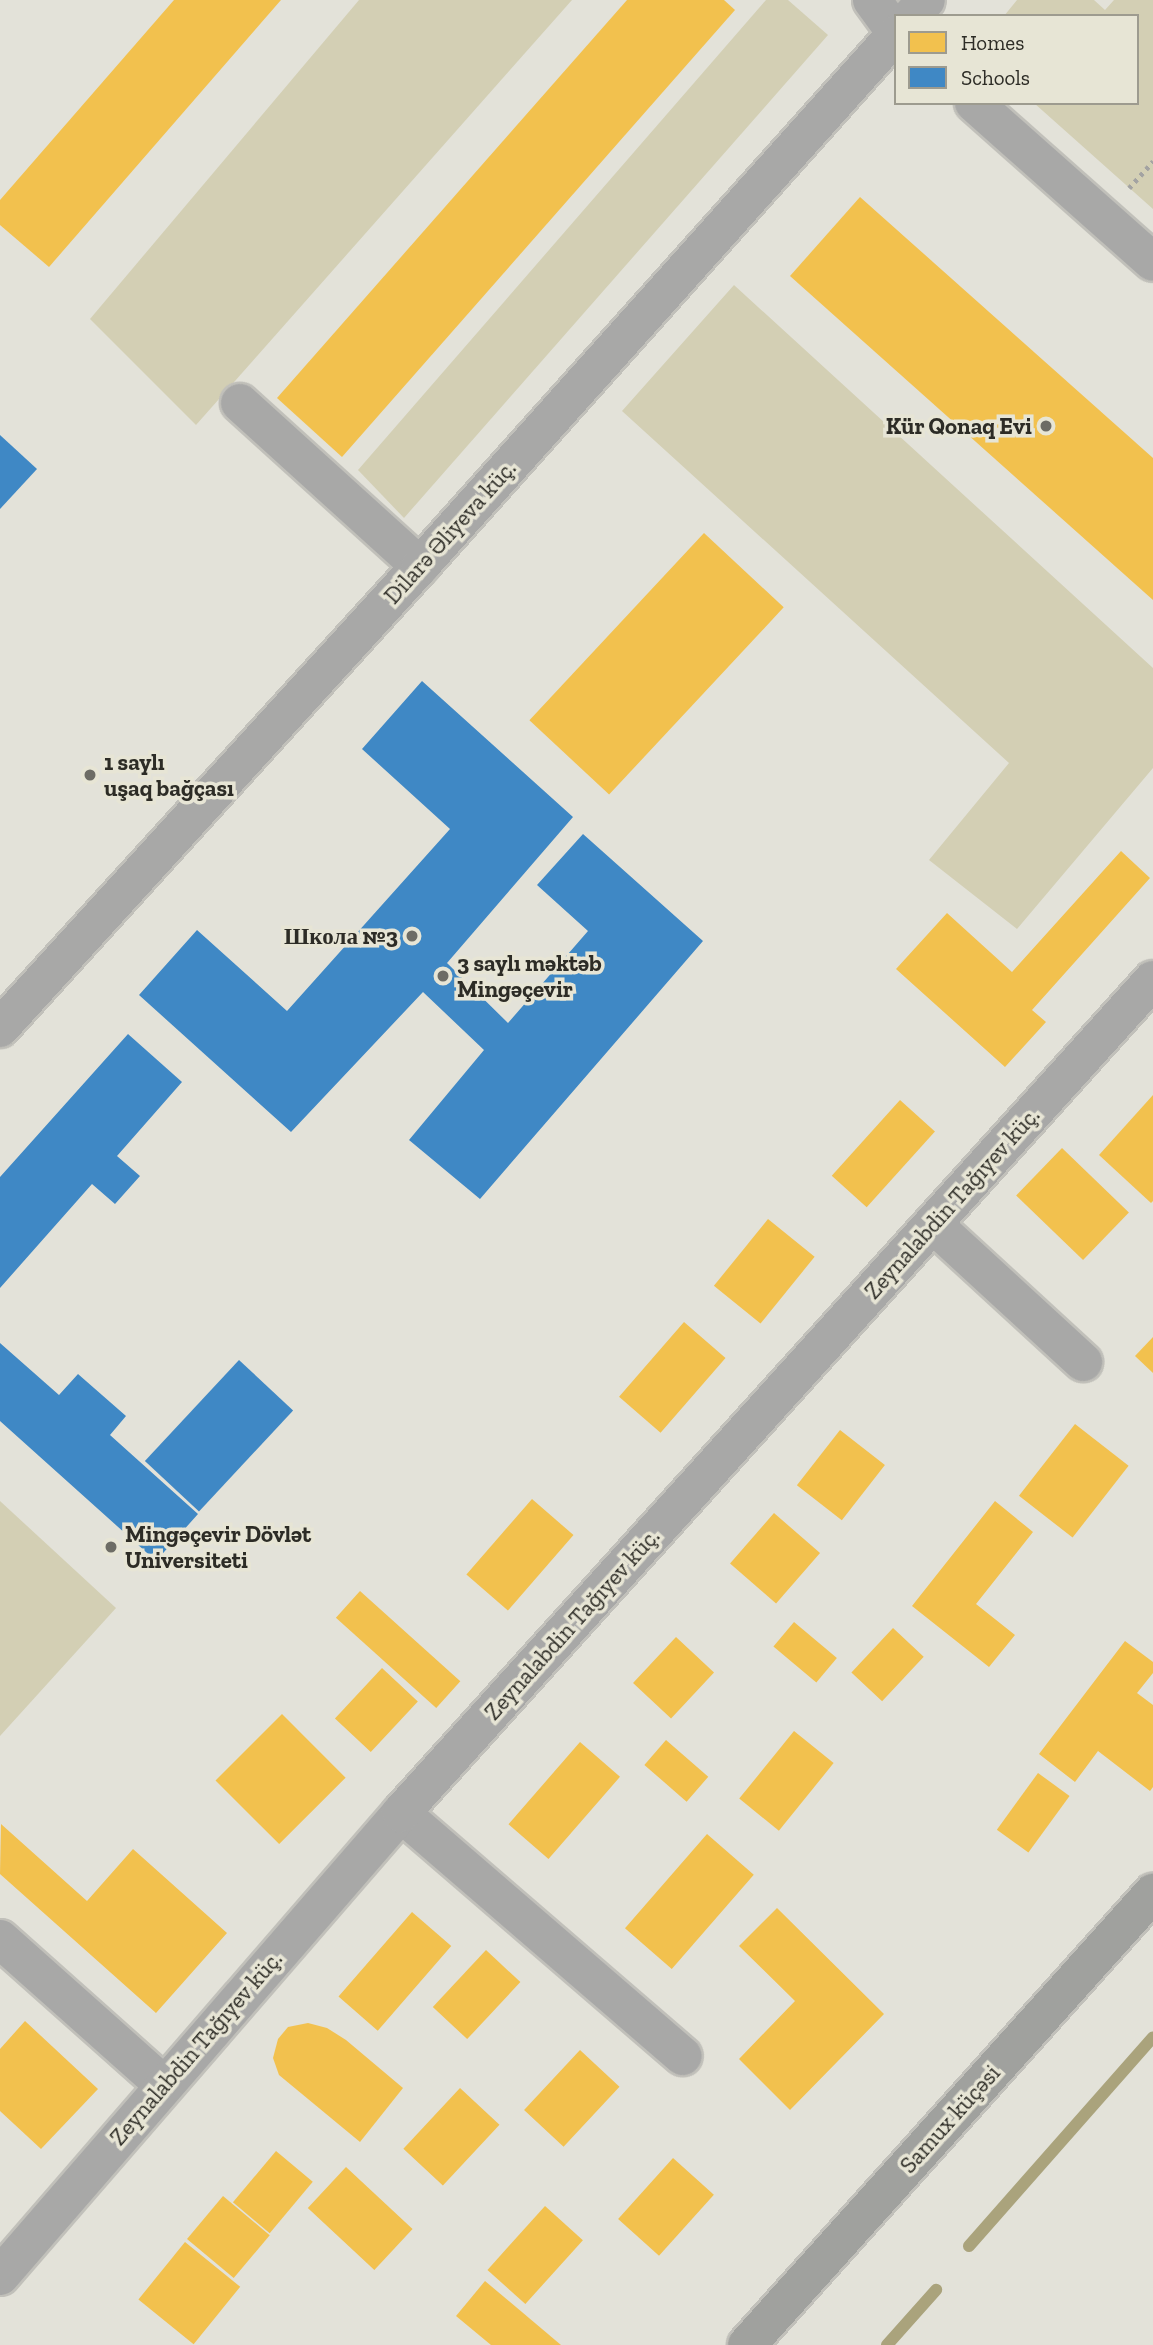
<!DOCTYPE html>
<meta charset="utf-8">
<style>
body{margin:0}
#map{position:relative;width:1153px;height:2345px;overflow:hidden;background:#e3e2d9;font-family:"Zilla Slab",serif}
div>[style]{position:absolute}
.green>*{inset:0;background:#d3cfb4}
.homes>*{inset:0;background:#f2c14e;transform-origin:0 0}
.schools>*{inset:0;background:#3f88c5;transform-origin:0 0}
.stream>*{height:12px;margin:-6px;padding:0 6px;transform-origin:6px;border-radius:6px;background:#aaa37c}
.path>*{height:4.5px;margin-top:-2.25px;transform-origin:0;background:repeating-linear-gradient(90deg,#a3a3a2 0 3.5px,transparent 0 8.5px)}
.roads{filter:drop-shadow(2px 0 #c1c0ba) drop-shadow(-2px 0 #c1c0ba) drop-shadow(0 2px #c1c0ba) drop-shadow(0 -2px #c1c0ba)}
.minor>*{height:38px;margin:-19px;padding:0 19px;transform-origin:19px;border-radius:19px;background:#a8a8a7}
.major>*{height:38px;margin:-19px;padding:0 19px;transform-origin:19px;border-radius:19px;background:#a0a19e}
.dots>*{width:19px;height:19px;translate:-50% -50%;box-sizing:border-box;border:4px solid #e7e5d5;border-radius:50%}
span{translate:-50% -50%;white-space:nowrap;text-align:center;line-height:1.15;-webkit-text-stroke:7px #e7e5d5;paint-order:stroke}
.poi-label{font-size:23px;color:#2d2c26;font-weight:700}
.right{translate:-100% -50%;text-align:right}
.left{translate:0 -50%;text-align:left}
.street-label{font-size:23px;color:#2d2c26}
.legend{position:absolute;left:894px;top:14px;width:245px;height:91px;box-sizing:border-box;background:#e7e5d5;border:2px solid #9d9b8f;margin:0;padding:9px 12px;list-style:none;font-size:21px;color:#2d2c26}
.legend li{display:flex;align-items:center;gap:14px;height:35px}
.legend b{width:35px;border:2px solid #9d9b8f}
</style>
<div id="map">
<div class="green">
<i style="clip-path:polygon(359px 0,572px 0,196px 425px,90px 319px)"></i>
<i style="clip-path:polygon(766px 0,788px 0,828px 35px,404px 518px,358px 470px)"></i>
<i style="clip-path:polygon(1017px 0,1094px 0,1105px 10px,1114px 0,1153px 0,1153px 209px,1034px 103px,1137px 103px,1137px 16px,1004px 16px)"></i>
<i style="clip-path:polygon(734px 285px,1153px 668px,1153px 768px,1017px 929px,929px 860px,1009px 763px,622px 411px)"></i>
<i style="clip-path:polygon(0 1501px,116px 1608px,0 1736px)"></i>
</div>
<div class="homes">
<i style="clip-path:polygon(174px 0,281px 0,49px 267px,0 225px,0 200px)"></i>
<i style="clip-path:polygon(627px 0,724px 0,735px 10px,342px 457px,277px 398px)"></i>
<i style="clip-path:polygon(860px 197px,1153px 458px,1153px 600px,790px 276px)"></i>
<i style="left:704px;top:533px;width:109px;height:256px;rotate:43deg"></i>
<i style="clip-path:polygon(1121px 851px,1150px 878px,1032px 1010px,1046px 1022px,1005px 1067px,896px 969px,947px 913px,1012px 972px)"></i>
<i style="clip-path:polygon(1153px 1095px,1153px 1201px,1151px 1203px,1099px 1155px)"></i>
<i style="left:900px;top:1100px;width:47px;height:102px;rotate:42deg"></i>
<i style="left:1062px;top:1148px;width:93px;height:66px;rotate:44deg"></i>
<i style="left:768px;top:1219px;width:60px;height:86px;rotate:39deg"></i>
<i style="left:684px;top:1322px;width:55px;height:99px;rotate:41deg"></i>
<i style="clip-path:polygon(1153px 1337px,1153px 1373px,1135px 1356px)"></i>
<i style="left:1075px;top:1424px;width:68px;height:91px;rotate:38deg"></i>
<i style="left:840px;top:1430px;width:57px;height:70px;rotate:38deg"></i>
<i style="left:532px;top:1499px;width:55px;height:100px;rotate:41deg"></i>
<i style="clip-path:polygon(995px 1501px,1033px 1532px,976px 1604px,1015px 1635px,989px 1667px,912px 1606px)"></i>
<i style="left:774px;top:1513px;width:61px;height:67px;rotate:41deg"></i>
<i style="left:360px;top:1591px;width:135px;height:36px;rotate:42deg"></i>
<i style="left:794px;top:1622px;width:56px;height:32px;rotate:40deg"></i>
<i style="left:893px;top:1628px;width:42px;height:61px;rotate:43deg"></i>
<i style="left:676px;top:1637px;width:52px;height:63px;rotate:43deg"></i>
<i style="clip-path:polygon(1125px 1641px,1153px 1662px,1153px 1673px,1137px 1693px,1153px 1705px,1153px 1787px,1150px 1791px,1098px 1751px,1075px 1782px,1039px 1754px)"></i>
<i style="left:382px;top:1668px;width:49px;height:69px;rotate:43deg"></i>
<i style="left:282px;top:1714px;width:90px;height:94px;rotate:45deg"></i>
<i style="left:794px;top:1731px;width:51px;height:87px;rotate:39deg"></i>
<i style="left:666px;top:1740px;width:56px;height:33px;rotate:41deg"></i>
<i style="left:580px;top:1742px;width:53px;height:109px;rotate:41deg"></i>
<i style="left:1038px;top:1773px;width:39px;height:70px;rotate:36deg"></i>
<i style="clip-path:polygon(1px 1824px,87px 1901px,133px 1849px,227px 1933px,156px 2013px,0 1874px)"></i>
<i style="left:707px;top:1834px;width:62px;height:125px;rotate:41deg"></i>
<i style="clip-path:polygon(777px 1908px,884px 2014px,790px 2110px,739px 2059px,795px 2001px,739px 1946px)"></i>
<i style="left:412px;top:1912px;width:52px;height:112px;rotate:41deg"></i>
<i style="left:486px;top:1950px;width:47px;height:78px;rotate:43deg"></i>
<i style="clip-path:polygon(25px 2021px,98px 2089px,41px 2149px,0 2111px,0 2049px)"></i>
<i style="clip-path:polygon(308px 2023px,327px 2028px,346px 2040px,403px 2088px,360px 2142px,279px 2075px,273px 2058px,278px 2039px,288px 2027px)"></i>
<i style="left:580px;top:2050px;width:54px;height:82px;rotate:43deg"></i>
<i style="left:460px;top:2088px;width:54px;height:83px;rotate:43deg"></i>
<i style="left:276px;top:2151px;width:48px;height:67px;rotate:40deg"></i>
<i style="left:673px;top:2158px;width:55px;height:82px;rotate:42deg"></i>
<i style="left:346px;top:2167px;width:91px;height:56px;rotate:43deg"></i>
<i style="left:223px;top:2196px;width:61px;height:56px;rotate:40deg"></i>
<i style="left:545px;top:2206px;width:51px;height:86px;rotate:42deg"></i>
<i style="left:185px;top:2242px;width:71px;height:74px;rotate:39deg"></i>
<i style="clip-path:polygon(485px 2281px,561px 2345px,491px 2345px,456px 2316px)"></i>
</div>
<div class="schools">
<i style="clip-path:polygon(0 435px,37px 469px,0 509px)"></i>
<i style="clip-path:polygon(422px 681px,573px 817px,447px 963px,508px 1023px,588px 931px,537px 885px,583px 834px,703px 941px,480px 1199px,409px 1140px,484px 1050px,423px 992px,291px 1132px,139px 995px,197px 930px,287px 1011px,450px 829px,362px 749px)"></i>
<i style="clip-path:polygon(128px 1034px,182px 1082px,117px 1156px,140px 1176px,115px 1204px,92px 1184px,0 1288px,0 1177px)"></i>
<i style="clip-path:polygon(0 1343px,59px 1395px,78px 1374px,126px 1416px,110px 1435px,198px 1514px,156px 1561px,0 1421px)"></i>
<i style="left:239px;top:1360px;width:74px;height:138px;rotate:43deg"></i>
</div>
<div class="stream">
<i style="left:969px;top:2246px;width:278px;rotate:-48.6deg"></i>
<i style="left:887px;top:2345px;width:74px;rotate:-48.3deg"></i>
</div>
<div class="path">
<i style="left:1129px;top:188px;width:36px;rotate:-48deg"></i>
</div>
<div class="roads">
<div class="minor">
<i style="left:872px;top:0;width:41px;rotate:54deg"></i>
<i style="left:912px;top:16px;width:21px;rotate:-49deg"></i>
<i style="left:974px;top:103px;width:239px;rotate:41.6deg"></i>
<i style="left:240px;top:403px;width:243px;rotate:42.2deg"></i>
<i style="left:0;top:1028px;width:624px;rotate:-47.73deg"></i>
<i style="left:420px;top:566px;width:714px;rotate:-48.18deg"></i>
<i style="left:933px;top:1224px;width:204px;rotate:42.6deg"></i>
<i style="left:401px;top:1813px;width:372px;rotate:40.8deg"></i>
<i style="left:0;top:1939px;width:220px;rotate:41.7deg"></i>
<i style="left:0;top:2276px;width:613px;rotate:-49.1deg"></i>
<i style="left:401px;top:1813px;width:1122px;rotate:-47.93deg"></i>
</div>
<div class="major">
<i style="left:747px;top:2345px;width:608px;rotate:-48.07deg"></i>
</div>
</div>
<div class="dots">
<i style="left:1046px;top:426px;background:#6d6c65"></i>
<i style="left:90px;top:775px;background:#6d6c65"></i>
<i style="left:412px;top:936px;background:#6d6c65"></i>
<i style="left:443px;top:976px;background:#6d6c65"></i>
<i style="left:111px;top:1547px;background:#6d6c65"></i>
</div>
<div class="poi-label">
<span class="right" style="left:1032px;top:426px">Kür Qonaq Evi</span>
<span class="left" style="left:104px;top:775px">1 saylı<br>uşaq bağçası</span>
<span class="right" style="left:398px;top:936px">Школа №3</span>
<span class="left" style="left:457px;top:976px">3 saylı məktəb<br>Mingəçevir</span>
<span class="left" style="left:125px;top:1547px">Mingəçevir Dövlət<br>Universiteti</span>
</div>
<div class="street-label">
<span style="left:450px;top:532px;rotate:-48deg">Dilarə Əliyeva küç.</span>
<span style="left:952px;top:1203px;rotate:-48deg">Zeynalabdin Tağıyev küç.</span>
<span style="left:572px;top:1624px;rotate:-48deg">Zeynalabdin Tağıyev küç.</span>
<span style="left:196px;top:2048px;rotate:-49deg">Zeynalabdin Tağıyev küç.</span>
<span style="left:950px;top:2119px;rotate:-48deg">Samux küçəsi</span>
</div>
<ul class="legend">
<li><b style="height:19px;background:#f2c14e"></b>Homes</li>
<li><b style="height:19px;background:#3f88c5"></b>Schools</li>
</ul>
</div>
